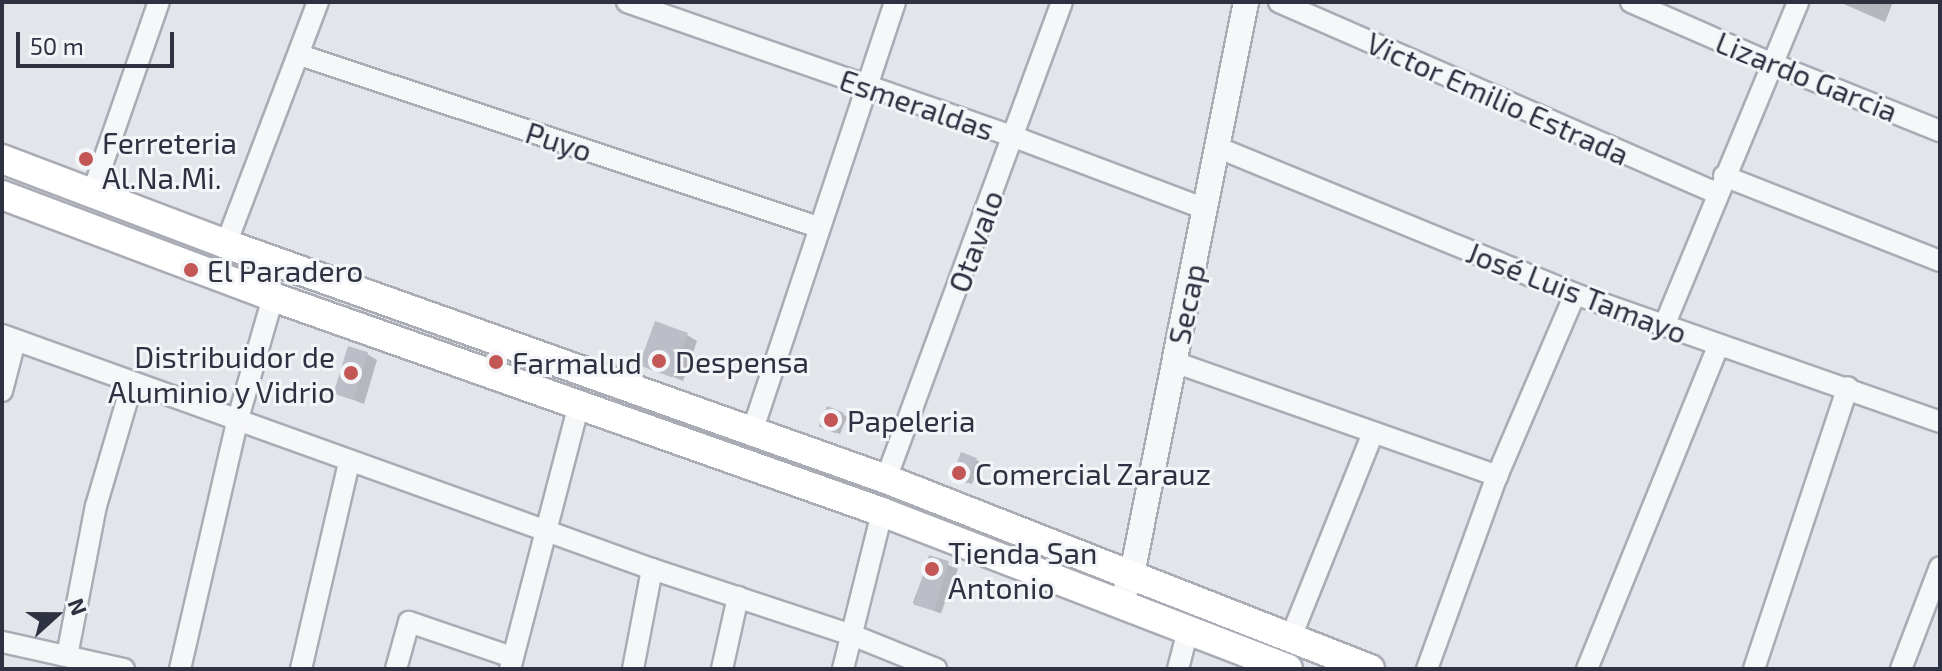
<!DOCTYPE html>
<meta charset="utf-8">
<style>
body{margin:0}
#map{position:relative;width:1942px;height:671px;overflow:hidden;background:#e4e5eb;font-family:"Exo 2",sans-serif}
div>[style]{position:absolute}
.shadow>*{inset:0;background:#0003;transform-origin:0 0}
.building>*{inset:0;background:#bcbec7;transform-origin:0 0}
.roads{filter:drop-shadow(2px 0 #a9abb5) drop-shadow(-2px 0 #a9abb5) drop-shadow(0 2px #a9abb5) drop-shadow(0 -2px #a9abb5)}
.minor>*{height:20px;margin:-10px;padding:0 10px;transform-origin:10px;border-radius:10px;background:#f6f7f9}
.tertiary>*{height:24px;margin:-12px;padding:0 12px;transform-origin:12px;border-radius:12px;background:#f6f7f9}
.secondary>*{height:28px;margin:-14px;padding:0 14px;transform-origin:14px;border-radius:14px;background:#fff}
.dots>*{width:22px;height:22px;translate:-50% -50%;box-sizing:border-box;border:4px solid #f4f5f8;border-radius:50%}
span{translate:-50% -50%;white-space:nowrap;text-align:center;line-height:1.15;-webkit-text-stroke:6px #f4f5f8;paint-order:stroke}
.street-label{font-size:30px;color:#2d3141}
.poi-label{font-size:30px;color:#2d3141}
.left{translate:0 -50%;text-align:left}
.right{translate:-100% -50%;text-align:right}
.frame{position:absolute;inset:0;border:4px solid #2d3141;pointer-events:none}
.north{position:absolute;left:16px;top:575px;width:80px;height:80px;-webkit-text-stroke:6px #f4f5f8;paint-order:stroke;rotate:69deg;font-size:22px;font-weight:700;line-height:32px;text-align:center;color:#2d3141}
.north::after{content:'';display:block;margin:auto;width:28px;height:36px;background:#2d3141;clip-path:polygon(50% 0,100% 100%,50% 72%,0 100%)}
.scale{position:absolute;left:16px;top:32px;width:158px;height:36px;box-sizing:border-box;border:4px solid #2d3141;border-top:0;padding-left:10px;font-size:24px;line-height:28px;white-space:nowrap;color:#2d3141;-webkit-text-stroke:6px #f4f5f8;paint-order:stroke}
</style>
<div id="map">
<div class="shadow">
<i style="clip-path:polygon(1839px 2px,1893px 2px,1885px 22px)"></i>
<i style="clip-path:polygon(687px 335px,697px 341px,683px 381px,642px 364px)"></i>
<i style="clip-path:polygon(367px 354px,377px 360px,364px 404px,336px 393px)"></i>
<i style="clip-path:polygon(843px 414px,847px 417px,840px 434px,826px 429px)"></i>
<i style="clip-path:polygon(976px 460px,980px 462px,972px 484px,958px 479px)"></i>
<i style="left:930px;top:558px;width:30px;height:48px;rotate:21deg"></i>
</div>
<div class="building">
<i style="left:655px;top:321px;width:35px;height:47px;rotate:20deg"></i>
<i style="left:348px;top:346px;width:21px;height:50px;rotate:17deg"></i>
<i style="left:827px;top:406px;width:18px;height:22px;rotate:22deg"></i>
<i style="left:961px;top:452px;width:17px;height:27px;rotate:21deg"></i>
<i style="left:929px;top:555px;width:21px;height:52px;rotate:17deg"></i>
</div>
<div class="roads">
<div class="minor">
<i style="left:627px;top:2px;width:410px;rotate:19.2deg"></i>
<i style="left:1014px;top:137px;width:205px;rotate:20.6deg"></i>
<i style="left:1279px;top:2px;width:478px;rotate:23.6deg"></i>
<i style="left:1631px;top:2px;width:155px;rotate:23.6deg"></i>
<i style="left:1773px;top:64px;width:180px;rotate:21.9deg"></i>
<i style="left:300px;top:55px;width:546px;rotate:18.37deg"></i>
<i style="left:1219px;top:148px;width:385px;rotate:22.3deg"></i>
<i style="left:1575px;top:294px;width:387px;rotate:19.3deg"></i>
<i style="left:1724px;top:176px;width:232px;rotate:21.5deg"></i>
<i style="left:93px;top:191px;width:200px;rotate:-70.8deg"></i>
<i style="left:226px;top:244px;width:259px;rotate:-69.2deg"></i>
<i style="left:1664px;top:326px;width:351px;rotate:-67.5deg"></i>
<i style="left:2px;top:335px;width:691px;rotate:19.8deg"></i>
<i style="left:652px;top:569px;width:211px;rotate:18.3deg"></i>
<i style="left:852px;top:635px;width:91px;rotate:22deg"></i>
<i style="left:1174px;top:362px;width:343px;rotate:19.4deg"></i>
<i style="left:2px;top:391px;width:52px;rotate:-75.4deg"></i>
<i style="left:752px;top:432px;width:453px;rotate:-71.6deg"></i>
<i style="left:886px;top:479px;width:508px;rotate:-69.75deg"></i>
<i style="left:1291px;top:637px;width:220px;rotate:-68.1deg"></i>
<i style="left:2px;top:642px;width:125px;rotate:12.5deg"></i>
<i style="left:67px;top:656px;width:153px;rotate:-79.1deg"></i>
<i style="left:96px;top:506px;width:127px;rotate:-73.6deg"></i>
<i style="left:180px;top:669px;width:253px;rotate:-77deg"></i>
<i style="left:237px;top:422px;width:130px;rotate:-73.9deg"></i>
<i style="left:301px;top:669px;width:212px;rotate:-76.9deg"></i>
<i style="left:396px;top:669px;width:49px;rotate:-74.5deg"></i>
<i style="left:409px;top:622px;width:109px;rotate:18.8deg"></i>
<i style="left:510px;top:669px;width:274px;rotate:-75.4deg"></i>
<i style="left:633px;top:669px;width:102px;rotate:-79.2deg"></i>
<i style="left:722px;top:669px;width:74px;rotate:-77.5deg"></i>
<i style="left:843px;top:669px;width:162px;rotate:-76deg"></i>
<i style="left:1178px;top:669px;width:40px;rotate:-75.6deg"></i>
<i style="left:1427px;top:669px;width:205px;rotate:-70.1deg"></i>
<i style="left:1497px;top:476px;width:198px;rotate:-66.8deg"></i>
<i style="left:1587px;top:669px;width:349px;rotate:-67.9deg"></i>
<i style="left:1754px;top:669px;width:297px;rotate:-71.6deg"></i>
<i style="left:1901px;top:669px;width:109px;rotate:-69.1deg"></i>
</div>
<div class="tertiary">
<i style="left:1120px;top:604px;width:32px;rotate:-68deg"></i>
<i style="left:1132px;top:574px;width:583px;rotate:-78.73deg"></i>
</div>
<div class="secondary">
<i style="left:2px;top:159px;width:240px;rotate:20.8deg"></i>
<i style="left:226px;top:244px;width:701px;rotate:19.6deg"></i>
<i style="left:886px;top:479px;width:520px;rotate:21.43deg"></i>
<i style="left:2px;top:195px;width:290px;rotate:20.6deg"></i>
<i style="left:273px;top:297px;width:646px;rotate:19.44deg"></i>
<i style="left:882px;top:512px;width:435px;rotate:21.1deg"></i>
</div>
</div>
<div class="dots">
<i style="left:86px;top:159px;background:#c35756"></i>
<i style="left:191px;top:270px;background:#c35756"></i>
<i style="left:659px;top:361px;background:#c35756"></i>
<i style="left:496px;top:362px;background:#c35756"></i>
<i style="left:351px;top:373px;background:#c35756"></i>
<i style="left:831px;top:420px;background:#c35756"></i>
<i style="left:959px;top:473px;background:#c35756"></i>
<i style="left:932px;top:569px;background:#c35756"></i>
</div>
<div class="street-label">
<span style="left:1807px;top:76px;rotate:22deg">Lizardo Garcia</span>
<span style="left:1498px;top:98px;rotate:24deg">Victor Emilio Estrada</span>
<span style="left:917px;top:104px;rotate:19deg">Esmeraldas</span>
<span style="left:559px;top:141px;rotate:18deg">Puyo</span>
<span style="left:975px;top:241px;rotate:-70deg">Otavalo</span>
<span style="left:1577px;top:292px;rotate:21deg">José Luis Tamayo</span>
<span style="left:1186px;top:304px;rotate:-78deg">Secap</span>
</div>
<div class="poi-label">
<span class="left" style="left:102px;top:159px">Ferreteria<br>Al.Na.Mi.</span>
<span class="left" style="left:207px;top:270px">El Paradero</span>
<span class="right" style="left:335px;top:373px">Distribuidor de<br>Aluminio y Vidrio</span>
<span class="left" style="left:675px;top:361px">Despensa</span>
<span class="left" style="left:512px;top:362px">Farmalud</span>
<span class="left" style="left:847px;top:420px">Papeleria</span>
<span class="left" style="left:975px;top:473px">Comercial Zarauz</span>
<span class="left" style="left:948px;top:569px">Tienda San<br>Antonio</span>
</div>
<div class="frame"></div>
<div class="north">N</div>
<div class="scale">50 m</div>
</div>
